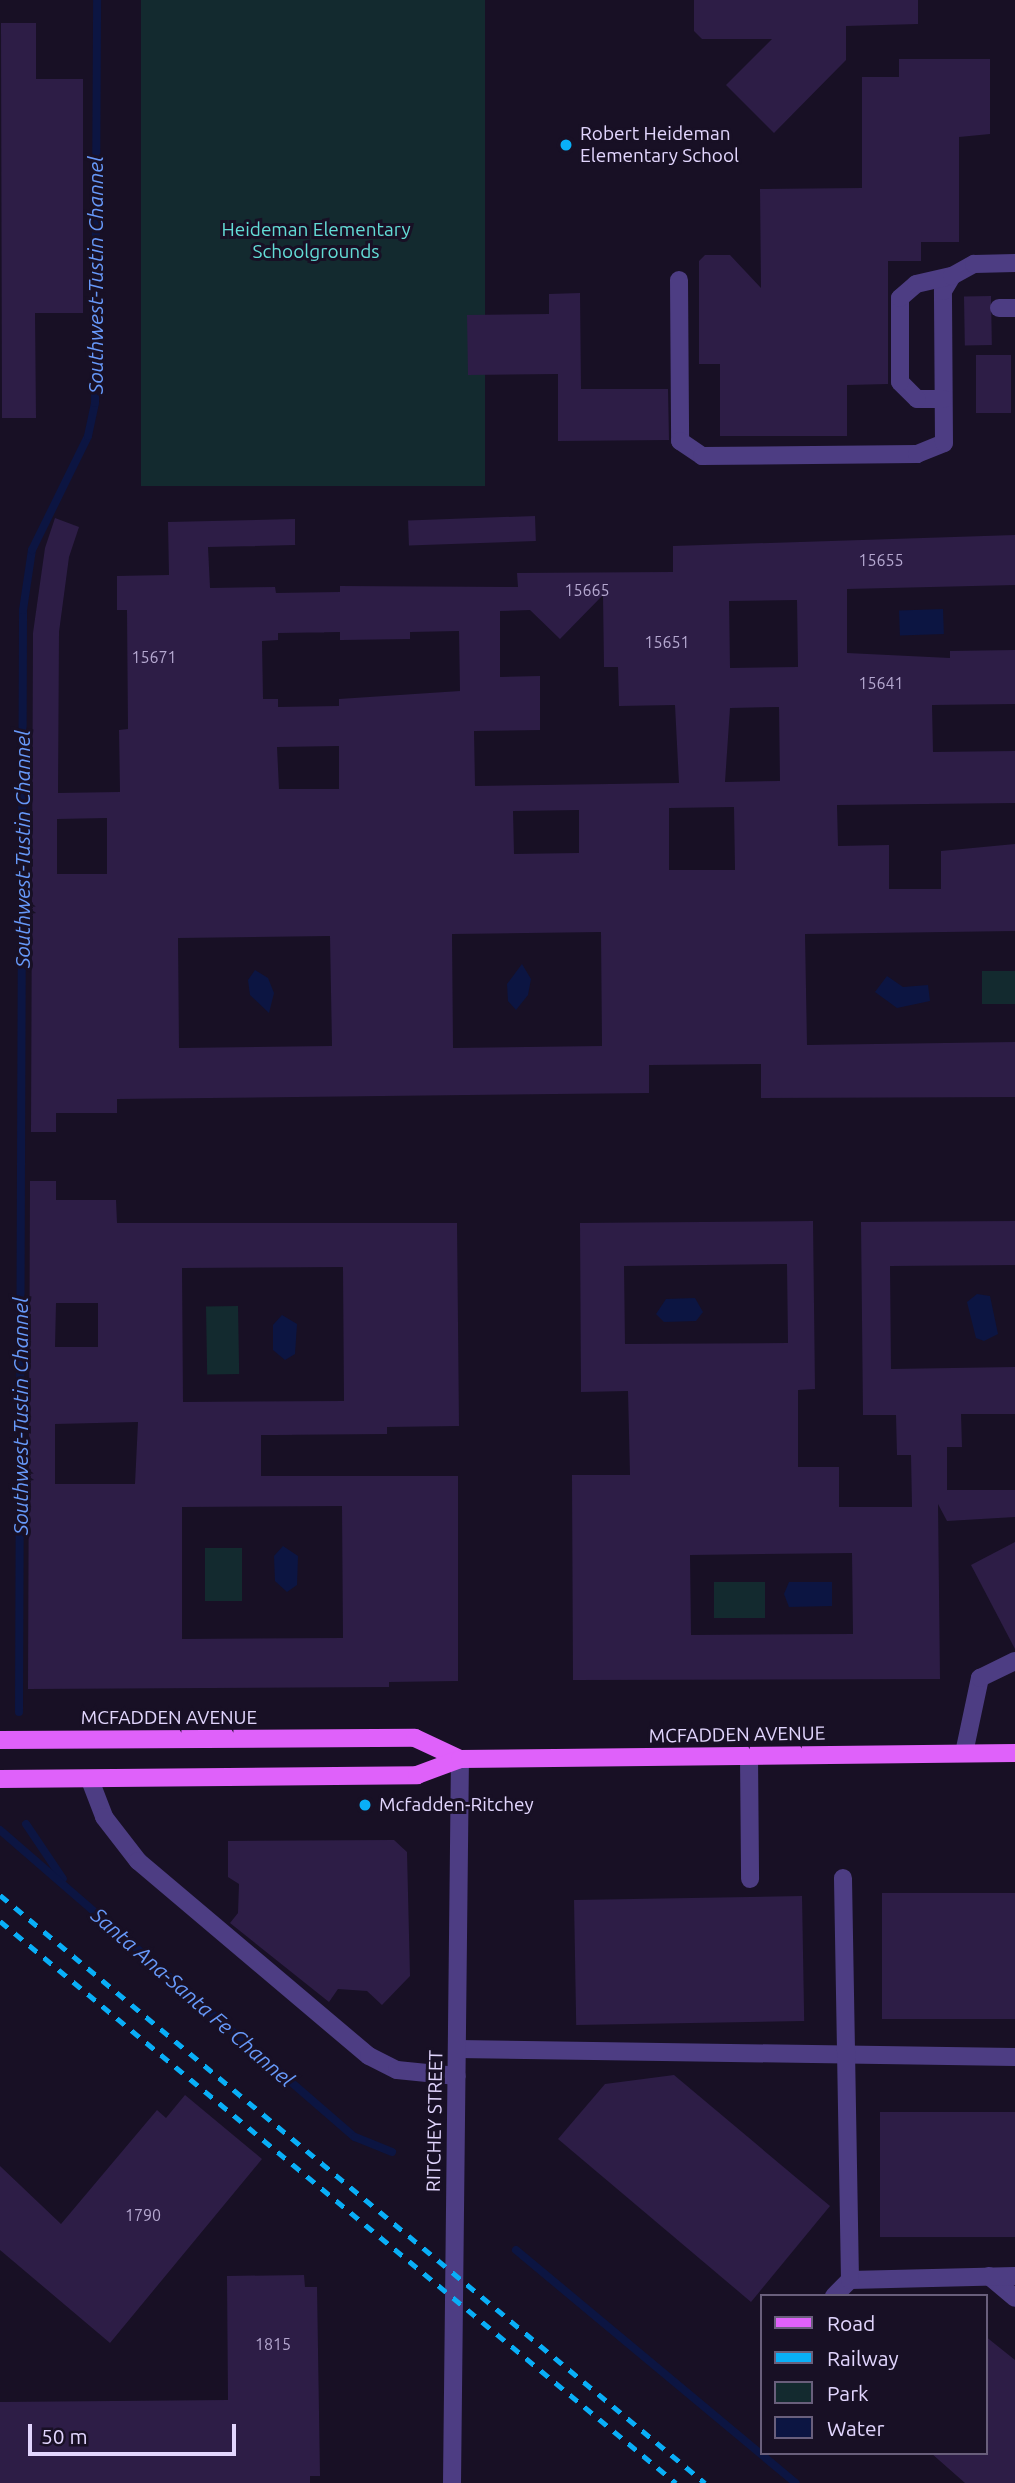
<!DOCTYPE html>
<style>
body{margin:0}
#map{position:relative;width:1015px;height:2483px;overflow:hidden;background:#181025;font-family:Ubuntu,sans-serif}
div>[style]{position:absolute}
.green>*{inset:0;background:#132a2f;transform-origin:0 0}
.water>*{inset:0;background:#0c1542;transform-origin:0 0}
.stream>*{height:8px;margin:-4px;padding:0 4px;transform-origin:4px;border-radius:4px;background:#0c1542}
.building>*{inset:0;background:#2d1d46;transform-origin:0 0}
.minor>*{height:18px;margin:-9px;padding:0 9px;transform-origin:9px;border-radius:9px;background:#4d3d83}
.major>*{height:18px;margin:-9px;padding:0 9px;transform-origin:9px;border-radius:9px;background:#df61fa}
.rail>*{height:5px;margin-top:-2.5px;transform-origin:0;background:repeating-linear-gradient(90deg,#09aff7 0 10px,transparent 0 19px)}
.dots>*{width:19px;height:19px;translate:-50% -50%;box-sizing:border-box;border:4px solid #181025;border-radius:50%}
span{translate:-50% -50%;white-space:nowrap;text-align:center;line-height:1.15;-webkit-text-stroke:6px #181025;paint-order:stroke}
.number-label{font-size:16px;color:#b5a8d0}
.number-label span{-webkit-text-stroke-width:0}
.poi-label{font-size:19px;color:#e2d6fe}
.left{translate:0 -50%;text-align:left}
.park-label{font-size:19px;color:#63dcd6}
.street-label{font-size:19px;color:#e2d6fe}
.water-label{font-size:21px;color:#6799fa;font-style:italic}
.legend{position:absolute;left:760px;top:2294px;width:228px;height:161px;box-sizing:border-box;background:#181025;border:2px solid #695f7c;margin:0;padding:9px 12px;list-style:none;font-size:21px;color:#e2d6fe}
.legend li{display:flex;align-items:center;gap:14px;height:35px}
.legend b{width:35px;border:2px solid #695f7c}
.scale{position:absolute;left:28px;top:2424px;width:208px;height:32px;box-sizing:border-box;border:4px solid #e2d6fe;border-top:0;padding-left:9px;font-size:21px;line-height:24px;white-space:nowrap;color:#e2d6fe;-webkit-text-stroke:5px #181025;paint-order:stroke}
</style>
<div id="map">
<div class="green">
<i style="left:141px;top:0;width:344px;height:486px"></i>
<i style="left:982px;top:971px;width:33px;height:33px"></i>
<i style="left:238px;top:1306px;width:68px;height:32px;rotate:89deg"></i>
<i style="left:205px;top:1548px;width:37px;height:53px"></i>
<i style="left:765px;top:1582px;width:36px;height:51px;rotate:90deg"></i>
</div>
<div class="water">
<i style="left:943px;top:609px;width:25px;height:44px;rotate:88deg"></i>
<i style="clip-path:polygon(522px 964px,531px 979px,528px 995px,516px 1010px,508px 1001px,507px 984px)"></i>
<i style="clip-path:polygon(255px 970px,268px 978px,274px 993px,269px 1013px,250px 995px,248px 980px)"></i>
<i style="clip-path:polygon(887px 976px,903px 987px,928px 985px,930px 1001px,897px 1008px,875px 992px)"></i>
<i style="clip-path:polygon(977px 1294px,990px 1296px,998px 1334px,984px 1341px,976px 1338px,967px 1302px)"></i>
<i style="clip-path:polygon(695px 1298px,703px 1312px,696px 1321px,664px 1322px,656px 1314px,666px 1299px)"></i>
<i style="clip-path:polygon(282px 1315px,297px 1324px,295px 1354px,285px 1360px,273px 1350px,273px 1325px)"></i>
<i style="clip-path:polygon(283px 1546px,298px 1556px,297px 1585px,287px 1592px,275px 1581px,274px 1556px)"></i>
<i style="clip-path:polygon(789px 1582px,832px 1582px,832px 1606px,789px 1607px,784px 1594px)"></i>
</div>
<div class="stream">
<i style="left:19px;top:1712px;width:1102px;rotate:-89.79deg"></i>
<i style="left:23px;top:610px;width:61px;rotate:-81.5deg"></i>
<i style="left:32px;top:550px;width:127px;rotate:-63.8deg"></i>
<i style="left:88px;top:436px;width:34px;rotate:-78deg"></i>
<i style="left:95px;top:403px;width:403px;rotate:-89.7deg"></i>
<i style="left:26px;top:1824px;width:66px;rotate:56.1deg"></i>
<i style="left:0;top:1830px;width:469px;rotate:40.9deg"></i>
<i style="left:355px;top:2137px;width:40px;rotate:22deg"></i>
<i style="left:516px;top:2250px;width:364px;rotate:39.8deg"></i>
</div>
<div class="building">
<i style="clip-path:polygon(694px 0,918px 0,918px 24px,846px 26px,846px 60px,774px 133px,726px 85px,772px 39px,702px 39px,694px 31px)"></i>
<i style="clip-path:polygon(1px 23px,36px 23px,36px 79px,83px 79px,83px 313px,35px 313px,36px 418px,2px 418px)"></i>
<i style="clip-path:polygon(899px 59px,990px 59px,990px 134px,959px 137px,959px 242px,921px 242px,921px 261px,888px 261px,888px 384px,847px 385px,847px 436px,720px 436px,720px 364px,699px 364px,699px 261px,705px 255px,730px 255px,761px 288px,760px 189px,862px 188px,862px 77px,899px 77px)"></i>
<i style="clip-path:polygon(580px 293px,581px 389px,668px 389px,669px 440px,558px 441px,558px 374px,468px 375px,467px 315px,549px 314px,549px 294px)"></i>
<i style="left:991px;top:296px;width:49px;height:27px;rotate:89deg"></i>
<i style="left:976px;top:355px;width:35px;height:58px"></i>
<i style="left:535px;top:516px;width:25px;height:127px;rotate:88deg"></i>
<i style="clip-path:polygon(evenodd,55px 518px,79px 527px,69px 557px,59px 632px,58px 793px,120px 792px,119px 730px,128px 729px,127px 610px,117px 610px,117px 576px,169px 575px,168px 522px,295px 519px,295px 545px,208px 547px,210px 588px,275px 587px,276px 593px,340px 592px,340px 586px,518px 587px,517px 573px,673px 572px,673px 546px,1015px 535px,1015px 585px,847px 589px,847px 653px,950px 658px,950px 651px,1015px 650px,1015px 704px,932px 705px,933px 752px,1015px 751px,1015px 803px,837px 805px,838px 846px,889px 845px,889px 889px,941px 889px,941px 851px,1015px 844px,1015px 931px,805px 934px,807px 1045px,1015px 1042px,1015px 1097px,761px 1098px,761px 1064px,649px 1065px,649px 1093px,117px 1099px,117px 1113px,56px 1113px,56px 1132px,31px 1132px,33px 633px,45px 548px,55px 518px,603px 595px,604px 667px,618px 667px,619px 706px,675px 705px,679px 783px,475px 786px,474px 731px,540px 730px,540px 676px,500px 677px,500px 611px,530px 610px,560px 639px,603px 595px,55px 518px,797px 600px,798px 667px,730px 668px,729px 601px,797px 600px,55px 518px,459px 631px,460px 691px,339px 699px,339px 706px,278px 707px,278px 699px,263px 699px,262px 641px,278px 640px,278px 633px,340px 632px,340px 640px,410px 639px,410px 632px,459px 631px,55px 518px,779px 707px,780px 781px,725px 782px,730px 708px,779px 707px,55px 518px,339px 746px,339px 789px,279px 789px,277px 747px,339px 746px,55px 518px,734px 807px,735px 870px,669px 870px,669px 808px,734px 807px,55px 518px,579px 810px,579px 853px,514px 854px,513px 811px,579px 810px,55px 518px,107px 818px,107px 874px,57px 874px,57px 819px,107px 818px,55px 518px,601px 932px,602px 1046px,453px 1048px,452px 934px,601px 932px,55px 518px,330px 936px,332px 1046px,179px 1048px,178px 938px,330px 936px)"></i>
<i style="clip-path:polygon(evenodd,30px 1181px,56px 1181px,56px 1200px,116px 1200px,117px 1223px,457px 1223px,459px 1426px,387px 1427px,387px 1434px,261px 1435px,261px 1476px,458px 1476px,458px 1681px,389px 1682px,389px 1687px,28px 1689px,30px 1181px,343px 1267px,344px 1401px,183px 1402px,182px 1268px,343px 1267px,30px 1181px,56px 1303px,98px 1303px,98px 1347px,55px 1347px,56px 1303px,30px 1181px,138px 1422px,135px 1484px,55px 1484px,55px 1424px,138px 1422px,30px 1181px,342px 1506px,343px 1638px,182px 1639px,182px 1507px,342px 1506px)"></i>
<i style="clip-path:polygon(evenodd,813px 1221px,815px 1389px,798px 1390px,798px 1467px,839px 1467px,839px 1507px,912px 1507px,911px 1455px,897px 1455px,896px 1415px,863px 1415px,861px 1222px,1015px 1221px,1015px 1265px,890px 1266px,891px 1369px,1015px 1367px,1015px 1414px,961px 1414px,962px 1447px,947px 1447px,947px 1490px,1015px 1490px,1015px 1517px,947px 1521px,938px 1504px,940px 1679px,573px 1680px,572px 1475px,630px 1475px,628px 1391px,581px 1392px,580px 1223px,813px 1221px,787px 1264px,788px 1343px,625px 1344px,624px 1266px,787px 1264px,813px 1221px,852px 1553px,853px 1634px,691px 1635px,690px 1555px,852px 1553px)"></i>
<i style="clip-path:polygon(1015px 1542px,1015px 1649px,971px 1565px)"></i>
<i style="clip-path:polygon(394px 1840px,407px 1852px,410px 1976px,382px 2005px,367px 1991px,338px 1989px,329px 2002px,230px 1923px,238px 1913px,239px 1884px,228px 1877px,228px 1841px)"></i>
<i style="left:1015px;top:1893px;width:126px;height:133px;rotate:90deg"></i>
<i style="left:802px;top:1896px;width:125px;height:228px;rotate:89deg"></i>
<i style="clip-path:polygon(674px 2075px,830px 2206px,751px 2302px,558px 2139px,605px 2084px)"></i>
<i style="clip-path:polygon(185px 2095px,262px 2159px,110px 2343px,0 2250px,0 2166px,61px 2224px,157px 2110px,166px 2118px)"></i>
<i style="left:880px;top:2112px;width:135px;height:125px"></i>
<i style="clip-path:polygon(304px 2275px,305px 2287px,317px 2287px,320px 2476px,310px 2476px,310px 2483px,0 2483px,0 2402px,228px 2400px,227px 2276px)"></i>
<i style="clip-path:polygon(985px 2336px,1015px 2360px,1015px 2483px,965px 2483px,931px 2453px,985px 2453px)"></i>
</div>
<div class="minor">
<i style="left:679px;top:280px;width:161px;rotate:89.6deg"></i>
<i style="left:680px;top:441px;width:27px;rotate:34deg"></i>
<i style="left:702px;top:456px;width:215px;rotate:-0.5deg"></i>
<i style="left:917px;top:454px;width:29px;rotate:-22deg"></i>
<i style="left:944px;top:443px;width:152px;rotate:-90.4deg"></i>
<i style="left:943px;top:291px;width:17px;rotate:-59deg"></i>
<i style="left:999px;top:308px;width:16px"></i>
<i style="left:943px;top:399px;width:26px;rotate:180deg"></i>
<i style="left:917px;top:399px;width:24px;rotate:-135deg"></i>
<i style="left:900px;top:382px;width:84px;rotate:-90deg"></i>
<i style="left:900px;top:298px;width:21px;rotate:-41deg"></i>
<i style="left:916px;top:284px;width:37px;rotate:-13deg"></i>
<i style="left:952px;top:276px;width:25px;rotate:-29deg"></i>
<i style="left:974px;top:264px;width:41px;rotate:-1.4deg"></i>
<i style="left:964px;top:1753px;width:77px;rotate:-78deg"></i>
<i style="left:980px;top:1678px;width:39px;rotate:-26deg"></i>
<i style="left:749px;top:1756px;width:123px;rotate:89.5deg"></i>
<i style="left:90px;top:1780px;width:40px;rotate:69deg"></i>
<i style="left:104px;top:1817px;width:56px;rotate:52.3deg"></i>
<i style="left:138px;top:1861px;width:302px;rotate:40.2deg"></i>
<i style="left:369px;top:2056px;width:31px;rotate:27deg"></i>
<i style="left:397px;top:2070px;width:60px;rotate:5.7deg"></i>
<i style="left:457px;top:2049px;width:558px;rotate:0.82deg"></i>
<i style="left:989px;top:2276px;width:34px;rotate:40deg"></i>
<i style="left:850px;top:2280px;width:165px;rotate:-1.4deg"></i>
<i style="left:834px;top:2296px;width:23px;rotate:-45deg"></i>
<i style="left:850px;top:2280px;width:402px;rotate:-91deg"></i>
<i style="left:452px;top:2483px;width:724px;rotate:-89.37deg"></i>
</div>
<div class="major">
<i style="left:0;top:1740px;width:415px;rotate:-0.3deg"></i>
<i style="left:415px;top:1738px;width:50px;rotate:25deg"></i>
<i style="left:0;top:1779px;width:417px;rotate:-0.5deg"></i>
<i style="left:417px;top:1775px;width:46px;rotate:-20.4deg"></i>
<i style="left:460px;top:1759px;width:555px;rotate:-0.62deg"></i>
</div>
<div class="rail">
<i style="left:0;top:1895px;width:918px;rotate:39.83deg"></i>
<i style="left:0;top:1921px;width:879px;rotate:39.74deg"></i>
</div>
<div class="dots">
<i style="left:566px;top:145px;background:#09aff7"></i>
<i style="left:365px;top:1805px;background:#09aff7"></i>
</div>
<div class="number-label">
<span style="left:881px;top:560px">15655</span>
<span style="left:587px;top:590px">15665</span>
<span style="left:667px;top:642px">15651</span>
<span style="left:154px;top:657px">15671</span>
<span style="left:881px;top:683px">15641</span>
<span style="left:143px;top:2215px">1790</span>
<span style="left:273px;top:2344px">1815</span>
</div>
<div class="poi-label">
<span class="left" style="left:580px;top:145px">Robert Heideman<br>Elementary School</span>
<span class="left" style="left:379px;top:1805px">Mcfadden-Ritchey</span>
</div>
<div class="park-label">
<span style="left:316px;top:241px">Heideman Elementary<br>Schoolgrounds</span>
</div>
<div class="street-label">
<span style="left:169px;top:1718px">MCFADDEN AVENUE</span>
<span style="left:737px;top:1735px;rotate:-1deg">MCFADDEN AVENUE</span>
<span style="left:435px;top:2121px;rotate:-89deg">RITCHEY STREET</span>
</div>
<div class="water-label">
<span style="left:95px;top:275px;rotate:-90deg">Southwest-Tustin Channel</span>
<span style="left:22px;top:849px;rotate:-90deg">Southwest-Tustin Channel</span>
<span style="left:20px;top:1416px;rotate:-90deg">Southwest-Tustin Channel</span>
<span style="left:193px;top:1997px;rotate:41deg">Santa Ana-Santa Fe Channel</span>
</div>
<ul class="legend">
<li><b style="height:9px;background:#df61fa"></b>Road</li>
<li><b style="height:9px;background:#09aff7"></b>Railway</li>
<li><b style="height:19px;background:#132a2f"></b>Park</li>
<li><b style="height:19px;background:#0c1542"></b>Water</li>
</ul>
<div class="scale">50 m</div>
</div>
